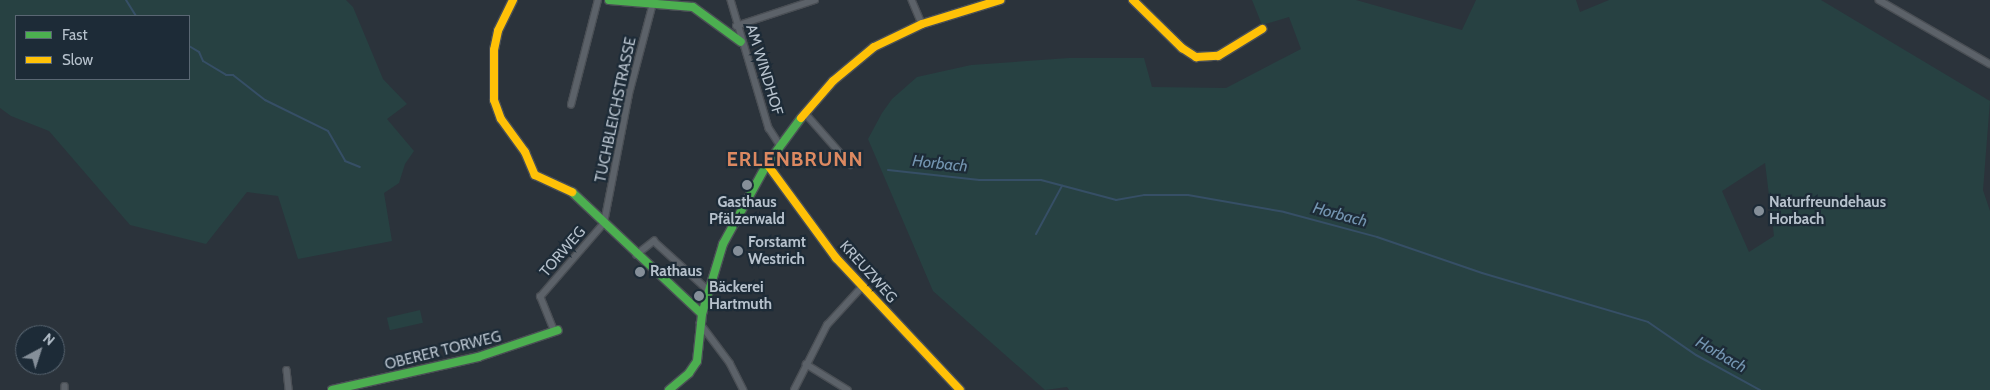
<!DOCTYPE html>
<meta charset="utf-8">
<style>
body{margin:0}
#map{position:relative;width:1990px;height:390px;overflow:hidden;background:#2b333b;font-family:Cabin,sans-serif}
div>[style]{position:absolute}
.green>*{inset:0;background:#274142;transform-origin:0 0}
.stream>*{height:2px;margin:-1px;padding:0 1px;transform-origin:1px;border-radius:1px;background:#364f66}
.roads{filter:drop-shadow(1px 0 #4a4f55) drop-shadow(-1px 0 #4a4f55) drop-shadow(0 1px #4a4f55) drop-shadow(0 -1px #4a4f55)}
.street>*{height:5.5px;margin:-2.75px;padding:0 2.75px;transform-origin:2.75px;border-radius:2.75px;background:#5c6269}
.fast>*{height:8px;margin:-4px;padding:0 4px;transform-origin:4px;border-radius:4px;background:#4caf50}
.slow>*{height:8px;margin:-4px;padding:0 4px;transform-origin:4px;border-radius:4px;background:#ffc107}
.dots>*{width:14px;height:14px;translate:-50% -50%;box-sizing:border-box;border:2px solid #1d2b37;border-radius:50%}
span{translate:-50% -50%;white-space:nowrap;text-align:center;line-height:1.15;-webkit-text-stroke:4.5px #1d2b37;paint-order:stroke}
.street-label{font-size:15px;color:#b6c1cc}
.poi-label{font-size:15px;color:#b6c1cc;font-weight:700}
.left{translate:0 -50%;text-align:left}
.water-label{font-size:16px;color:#7495b1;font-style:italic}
.district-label{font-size:20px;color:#dc8961;font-weight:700;letter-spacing:1px}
.legend{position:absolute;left:15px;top:15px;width:175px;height:65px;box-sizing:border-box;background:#1d2b37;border:1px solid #5a6773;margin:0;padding:6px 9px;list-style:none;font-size:15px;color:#b6c1cc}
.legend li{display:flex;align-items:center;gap:10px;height:25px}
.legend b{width:25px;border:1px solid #5a6773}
.north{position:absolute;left:15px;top:325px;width:50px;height:50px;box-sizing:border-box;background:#1d2b37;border:1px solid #5a6773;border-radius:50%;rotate:40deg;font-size:14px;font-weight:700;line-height:20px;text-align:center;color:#b6c1cc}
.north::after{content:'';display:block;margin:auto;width:18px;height:22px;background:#858f99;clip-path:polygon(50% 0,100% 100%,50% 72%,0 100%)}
</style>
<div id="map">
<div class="green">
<i style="clip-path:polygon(evenodd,0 0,346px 0,353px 7px,383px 79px,407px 104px,387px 119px,414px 151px,405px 164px,399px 183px,384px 193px,392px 241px,298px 259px,278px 196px,247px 192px,206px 244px,130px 225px,49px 131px,11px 116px,0 108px,0 0,16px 16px,189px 16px,189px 79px,16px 79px,16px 16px)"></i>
<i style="clip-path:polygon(evenodd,1252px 0,1356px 0,1462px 30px,1476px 0,1576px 0,1580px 12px,1609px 0,1821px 0,1990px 101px,1983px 190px,1990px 211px,1990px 390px,1069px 390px,1067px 387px,1045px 390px,933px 291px,868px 139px,882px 113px,892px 99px,917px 77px,971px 65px,1069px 58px,1144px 58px,1152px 87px,1226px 88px,1301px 49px,1289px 17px,1262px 25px,1252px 0,1765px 163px,1774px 236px,1749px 252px,1722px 191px,1765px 163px)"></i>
<i style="left:420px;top:310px;width:13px;height:34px;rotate:77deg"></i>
</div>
<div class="stream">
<i style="left:126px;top:0;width:19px;rotate:58deg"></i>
<i style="left:189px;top:46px;width:12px;rotate:31deg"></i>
<i style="left:199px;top:52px;width:10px;rotate:66deg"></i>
<i style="left:203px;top:61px;width:27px;rotate:31deg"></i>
<i style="left:226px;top:75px;width:7px"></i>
<i style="left:233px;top:75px;width:41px;rotate:38deg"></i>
<i style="left:265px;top:100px;width:70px;rotate:26.2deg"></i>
<i style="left:328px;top:131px;width:34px;rotate:60deg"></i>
<i style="left:345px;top:161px;width:16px;rotate:22deg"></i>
<i style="left:888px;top:170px;width:92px;rotate:6.3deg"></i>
<i style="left:979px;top:180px;width:62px"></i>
<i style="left:1041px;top:180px;width:78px;rotate:14.9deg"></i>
<i style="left:1116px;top:200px;width:28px;rotate:-10deg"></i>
<i style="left:1144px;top:195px;width:44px"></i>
<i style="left:1188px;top:195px;width:97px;rotate:10deg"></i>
<i style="left:1284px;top:212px;width:96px;rotate:15deg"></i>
<i style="left:1377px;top:237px;width:111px;rotate:18.9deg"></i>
<i style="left:1482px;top:273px;width:173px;rotate:16.4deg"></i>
<i style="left:1648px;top:322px;width:58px;rotate:34.5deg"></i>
<i style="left:1696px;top:355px;width:73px;rotate:28.7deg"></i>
<i style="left:1036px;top:234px;width:55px;rotate:-61.6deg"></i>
</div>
<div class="roads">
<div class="street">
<i style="left:731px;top:0;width:134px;rotate:73.5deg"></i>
<i style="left:769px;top:128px;width:20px;rotate:57deg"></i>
<i style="left:912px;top:0;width:26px;rotate:67deg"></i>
<i style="left:1879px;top:0;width:128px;rotate:30deg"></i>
<i style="left:736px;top:26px;width:83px;rotate:-18.2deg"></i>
<i style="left:571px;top:105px;width:108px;rotate:-75.6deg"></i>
<i style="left:805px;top:113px;width:69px;rotate:48.5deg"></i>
<i style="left:636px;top:255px;width:23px;rotate:-38deg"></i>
<i style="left:654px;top:241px;width:73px;rotate:42.2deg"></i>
<i style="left:700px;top:323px;width:50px;rotate:53.1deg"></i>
<i style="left:730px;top:363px;width:30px;rotate:63deg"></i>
<i style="left:554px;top:331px;width:37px;rotate:-112deg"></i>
<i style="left:540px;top:297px;width:98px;rotate:-49.1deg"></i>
<i style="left:604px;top:223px;width:131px;rotate:-79deg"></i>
<i style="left:629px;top:94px;width:94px;rotate:-75.2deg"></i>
<i style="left:806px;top:364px;width:49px;rotate:31.8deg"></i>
<i style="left:287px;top:370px;width:20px;rotate:84deg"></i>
<i style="left:65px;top:386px;width:4px;rotate:90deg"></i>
<i style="left:794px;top:390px;width:73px;rotate:-63.1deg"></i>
<i style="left:827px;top:325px;width:52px;rotate:-47.4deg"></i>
</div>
<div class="fast">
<i style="left:609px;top:0;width:84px;rotate:4.8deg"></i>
<i style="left:693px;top:7px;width:59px;rotate:36.1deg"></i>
<i style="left:572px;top:192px;width:178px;rotate:43.2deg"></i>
<i style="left:332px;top:390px;width:150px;rotate:-12.7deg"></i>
<i style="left:478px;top:357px;width:84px;rotate:-18.6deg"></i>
<i style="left:669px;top:390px;width:26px;rotate:-40deg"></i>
<i style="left:689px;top:373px;width:14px;rotate:-56deg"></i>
<i style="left:697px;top:361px;width:47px;rotate:-83.9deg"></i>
<i style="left:702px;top:314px;width:73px;rotate:-73.3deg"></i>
<i style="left:723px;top:244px;width:91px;rotate:-61.2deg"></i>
<i style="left:767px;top:164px;width:57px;rotate:-53.5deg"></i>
</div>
<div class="slow">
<i style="left:513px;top:0;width:34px;rotate:116deg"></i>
<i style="left:498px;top:31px;width:19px;rotate:102deg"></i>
<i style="left:494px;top:50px;width:50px;rotate:90deg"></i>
<i style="left:494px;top:100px;width:20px;rotate:70deg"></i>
<i style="left:501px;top:119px;width:41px;rotate:54deg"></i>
<i style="left:525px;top:152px;width:25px;rotate:67deg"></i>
<i style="left:535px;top:175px;width:41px;rotate:24.7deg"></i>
<i style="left:1133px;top:0;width:69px;rotate:44.4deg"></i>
<i style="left:1182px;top:48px;width:17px;rotate:33deg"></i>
<i style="left:1196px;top:57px;width:22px;rotate:-3deg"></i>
<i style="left:1218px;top:56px;width:52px;rotate:-31.5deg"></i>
<i style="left:801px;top:118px;width:49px;rotate:-49.1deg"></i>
<i style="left:833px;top:81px;width:53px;rotate:-39.7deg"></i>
<i style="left:874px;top:47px;width:53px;rotate:-25.6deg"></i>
<i style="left:922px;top:24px;width:82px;rotate:-17.1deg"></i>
<i style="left:767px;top:164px;width:117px;rotate:53.7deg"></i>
<i style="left:836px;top:258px;width:181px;rotate:46.8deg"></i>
</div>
</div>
<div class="dots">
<i style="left:747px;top:185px;background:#858f99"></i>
<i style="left:1759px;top:211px;background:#858f99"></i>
<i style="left:738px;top:251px;background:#858f99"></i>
<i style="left:640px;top:272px;background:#858f99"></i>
<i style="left:699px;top:296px;background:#858f99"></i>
</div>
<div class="street-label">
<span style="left:764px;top:70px;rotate:73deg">AM WINDHOF</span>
<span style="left:616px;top:110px;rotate:-78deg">TUCHBLEICHSTRASSE</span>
<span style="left:563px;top:252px;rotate:-49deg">TORWEG</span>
<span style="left:868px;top:272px;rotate:48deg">KREUZWEG</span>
<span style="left:443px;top:351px;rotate:-14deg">OBERER TORWEG</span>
</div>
<div class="poi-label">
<span style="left:747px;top:211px">Gasthaus<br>Pfälzerwald</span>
<span class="left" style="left:1769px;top:211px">Naturfreundehaus<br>Horbach</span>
<span class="left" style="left:748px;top:251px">Forstamt<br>Westrich</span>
<span class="left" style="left:650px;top:272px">Rathaus</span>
<span class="left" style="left:709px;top:296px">Bäckerei<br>Hartmuth</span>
</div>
<div class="water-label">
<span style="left:940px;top:164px;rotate:6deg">Horbach</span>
<span style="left:1340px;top:215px;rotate:15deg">Horbach</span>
<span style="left:1721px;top:355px;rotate:30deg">Horbach</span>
</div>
<div class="district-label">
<span style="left:795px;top:159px">ERLENBRUNN</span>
</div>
<ul class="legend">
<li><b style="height:6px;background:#4caf50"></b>Fast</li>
<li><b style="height:6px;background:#ffc107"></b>Slow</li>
</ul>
<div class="north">N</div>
</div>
